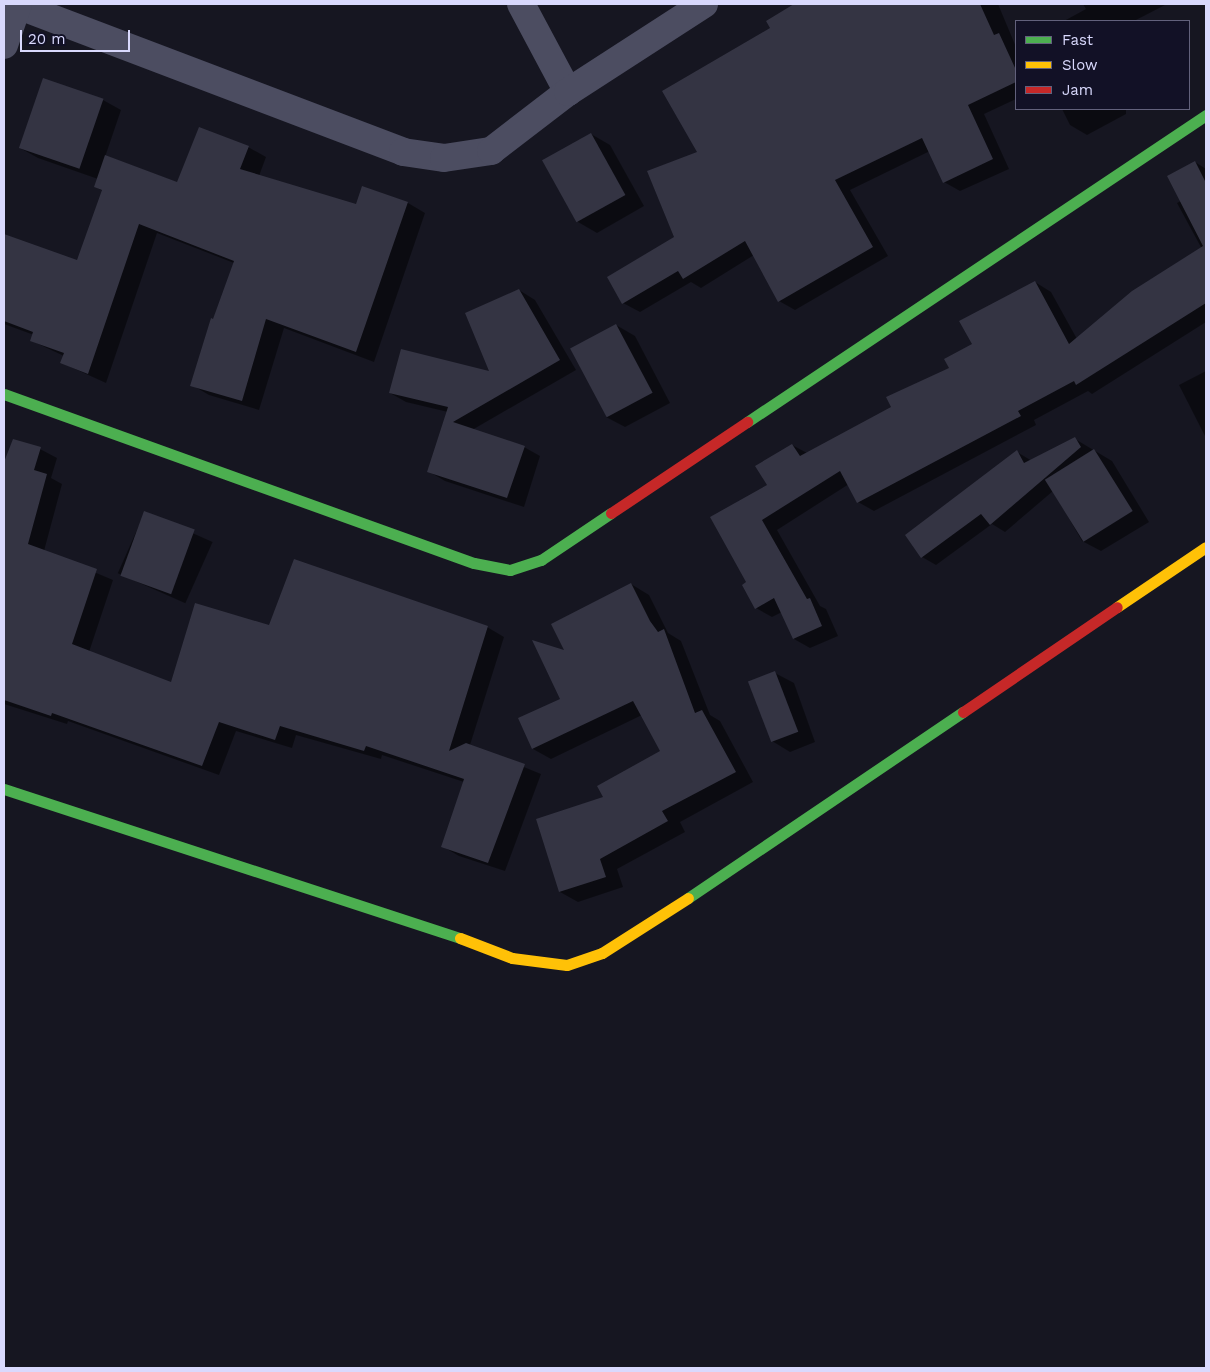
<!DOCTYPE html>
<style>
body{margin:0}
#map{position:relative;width:1210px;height:1372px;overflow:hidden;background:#161621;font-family:"Work Sans",sans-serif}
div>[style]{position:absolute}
.shadow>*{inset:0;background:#0007;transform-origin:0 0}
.building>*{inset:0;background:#343443;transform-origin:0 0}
.street>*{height:28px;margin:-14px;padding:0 14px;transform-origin:14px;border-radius:14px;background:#4c4d61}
.fast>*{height:11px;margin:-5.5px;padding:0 5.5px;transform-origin:5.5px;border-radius:5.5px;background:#4caf50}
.slow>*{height:11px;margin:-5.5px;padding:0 5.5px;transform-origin:5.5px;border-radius:5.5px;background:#ffc107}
.jam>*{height:11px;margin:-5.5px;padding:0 5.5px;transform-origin:5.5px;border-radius:5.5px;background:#c62828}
span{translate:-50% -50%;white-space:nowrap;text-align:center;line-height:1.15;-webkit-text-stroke:4px #121126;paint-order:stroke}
.frame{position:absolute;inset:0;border:5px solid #d9d9fd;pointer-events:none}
.legend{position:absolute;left:1015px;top:20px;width:175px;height:90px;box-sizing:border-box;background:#121126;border:1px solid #62617c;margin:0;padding:6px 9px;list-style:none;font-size:15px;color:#d9d9fd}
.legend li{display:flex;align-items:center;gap:10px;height:25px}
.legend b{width:25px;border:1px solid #62617c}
.scale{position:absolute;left:20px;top:30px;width:110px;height:22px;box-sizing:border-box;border:2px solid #d9d9fd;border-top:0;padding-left:6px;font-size:15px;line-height:18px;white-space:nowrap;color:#d9d9fd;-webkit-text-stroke:4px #121126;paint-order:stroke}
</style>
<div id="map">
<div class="shadow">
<i style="clip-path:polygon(797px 4px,827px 4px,832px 12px,848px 4px,998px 4px,1016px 47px,1016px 99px,984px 114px,1009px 169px,960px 191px,944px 182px,930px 151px,850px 190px,888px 256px,795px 310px,779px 301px,754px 255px,701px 288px,691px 282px,640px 312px,623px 303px,675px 238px,699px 153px,772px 29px,768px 21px)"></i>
<i style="clip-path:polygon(1083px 4px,1167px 4px,1134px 21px,1064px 21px,1086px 9px)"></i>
<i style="clip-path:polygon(44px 79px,103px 100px,121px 110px,105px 157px,178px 183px,248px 147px,266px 157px,259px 176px,356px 206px,408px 203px,425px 213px,374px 362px,284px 328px,259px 410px,209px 395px,192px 385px,234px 263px,157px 233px,106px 383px,62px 363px,64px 356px,32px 341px,34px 335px,4px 324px,4px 236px,78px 262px,103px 191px,95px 187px,98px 179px,38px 158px,20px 148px)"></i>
<i style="clip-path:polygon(1062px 109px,1126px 109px,1126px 114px,1087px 135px,1070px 125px)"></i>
<i style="clip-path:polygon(591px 134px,610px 145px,644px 206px,597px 233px,578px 222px)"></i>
<i style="clip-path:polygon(1195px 162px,1206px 169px,1206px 322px,1092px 394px,1088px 391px,1034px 420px,1036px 425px,874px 511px,858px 502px,849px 484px,777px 530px,820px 606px,826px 609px,838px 636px,810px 648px,794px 639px,782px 612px,772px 617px,756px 608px,743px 585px,747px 583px,768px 485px,792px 445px,807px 453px,893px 408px,950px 369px,1035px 282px,1051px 292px,1077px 339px,1202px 249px,1177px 203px,1181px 201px)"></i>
<i style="clip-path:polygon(519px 290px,535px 300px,576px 370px,472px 430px,524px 447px,540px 456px,524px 507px,445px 481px,428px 471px,448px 412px,406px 402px,390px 393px,492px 372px)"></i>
<i style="clip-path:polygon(616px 325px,635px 336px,670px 403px,625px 427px,606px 417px)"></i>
<i style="clip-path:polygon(1206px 371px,1206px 438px,1179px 385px)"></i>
<i style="clip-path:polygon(1075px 439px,1112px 461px,1149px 522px,1101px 551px,1082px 541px,1053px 491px,1005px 532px,992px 524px,936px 565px,922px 557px,1017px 452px,1032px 461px)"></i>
<i style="clip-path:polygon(40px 449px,57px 458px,51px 478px,62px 484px,44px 551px,113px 580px,89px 652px,172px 684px,269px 627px,487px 627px,504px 637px,470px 745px,541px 774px,505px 871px,459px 856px,442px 846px,464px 782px,382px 755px,381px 759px,296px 735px,292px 748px,236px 731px,219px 775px,68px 721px,67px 724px,4px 704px,4px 463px)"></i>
<i style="left:145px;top:512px;width:74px;height:67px;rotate:24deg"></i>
<i style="clip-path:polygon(631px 584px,649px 595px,668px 633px,681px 641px,710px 715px,720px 721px,753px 782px,680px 822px,685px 832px,617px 869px,623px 887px,578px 902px,560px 892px,538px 820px,604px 798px,662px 752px,642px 715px,551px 759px,533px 749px,520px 719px,562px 699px,567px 652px)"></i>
<i style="clip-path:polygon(775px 673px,794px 683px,815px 742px,790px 752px,772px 741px)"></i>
</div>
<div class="building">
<i style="clip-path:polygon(794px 4px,980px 4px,994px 35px,999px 33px,1016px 70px,1016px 82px,968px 105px,993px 159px,943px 183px,922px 138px,835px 180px,873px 247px,778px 302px,745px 241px,683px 279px,678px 271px,622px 304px,607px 277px,674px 237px,647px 171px,697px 152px,662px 91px,770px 28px,766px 21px)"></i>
<i style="left:43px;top:78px;width:64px;height:74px;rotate:19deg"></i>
<i style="clip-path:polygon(199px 127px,249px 146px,240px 169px,356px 204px,362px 186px,408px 202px,356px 352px,266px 319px,242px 401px,190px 386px,211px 318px,213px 319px,234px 261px,139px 224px,88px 374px,60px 363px,64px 353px,30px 341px,33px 332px,4px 321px,4px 234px,77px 260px,102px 190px,94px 187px,105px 155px,177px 182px)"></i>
<i style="left:591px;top:133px;width:71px;height:56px;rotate:61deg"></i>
<i style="clip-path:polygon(1195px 161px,1206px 183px,1206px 303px,1076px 385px,1074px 381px,1018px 411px,1021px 416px,857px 503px,840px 471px,762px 520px,807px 599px,810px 598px,822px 626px,793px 639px,774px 598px,755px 609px,742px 585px,746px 582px,710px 517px,767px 485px,755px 466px,792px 444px,800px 456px,891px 407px,886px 397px,949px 368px,944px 359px,972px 344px,959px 321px,1035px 281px,1069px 344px,1132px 291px,1203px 246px,1167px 176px)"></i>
<i style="clip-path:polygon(519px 289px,560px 360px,453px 422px,525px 446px,507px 498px,427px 472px,448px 407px,389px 393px,401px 349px,489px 371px,465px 313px)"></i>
<i style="left:616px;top:324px;width:78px;height:52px;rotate:62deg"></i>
<i style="clip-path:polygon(1075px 437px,1081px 447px,990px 525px,981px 514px,921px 558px,905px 535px,1017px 450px,1024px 463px)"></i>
<i style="clip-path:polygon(13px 439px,41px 447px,34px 470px,47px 474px,28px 544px,97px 569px,72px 644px,171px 682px,195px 603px,269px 625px,294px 559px,488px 626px,449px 751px,466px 743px,525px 764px,488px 863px,441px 847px,464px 779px,366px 746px,364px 751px,280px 726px,275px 740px,219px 722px,202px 766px,52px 713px,51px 716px,4px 700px,4px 462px)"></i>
<i style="left:1094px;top:449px;width:73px;height:58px;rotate:58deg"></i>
<i style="left:144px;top:511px;width:54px;height:69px;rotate:20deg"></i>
<i style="clip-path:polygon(631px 583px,650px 621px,658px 632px,664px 629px,695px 713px,702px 710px,736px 772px,662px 811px,668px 821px,600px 859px,606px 877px,559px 892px,536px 819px,603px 797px,597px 786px,660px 751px,633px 701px,532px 749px,518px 718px,560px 699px,532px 640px,564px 650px,551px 624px)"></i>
<i style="left:775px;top:671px;width:65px;height:29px;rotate:69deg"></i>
</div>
<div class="street">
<i style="left:521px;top:4px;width:100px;rotate:61.9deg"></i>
<i style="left:17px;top:5px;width:413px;rotate:20.8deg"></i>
<i style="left:403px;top:152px;width:41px;rotate:8.3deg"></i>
<i style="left:444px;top:158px;width:48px;rotate:-8.5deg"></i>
<i style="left:491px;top:151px;width:97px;rotate:-37.5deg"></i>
<i style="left:568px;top:92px;width:162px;rotate:-32.9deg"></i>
<i style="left:4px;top:45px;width:43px;rotate:-71.1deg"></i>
</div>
<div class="fast">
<i style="left:4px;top:394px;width:499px;rotate:19.8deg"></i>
<i style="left:474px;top:563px;width:37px;rotate:11deg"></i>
<i style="left:510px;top:570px;width:33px;rotate:-18deg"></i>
<i style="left:541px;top:560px;width:84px;rotate:-33.9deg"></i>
<i style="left:747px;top:422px;width:552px;rotate:-33.78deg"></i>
<i style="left:4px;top:789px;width:480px;rotate:18.1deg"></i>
<i style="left:688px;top:898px;width:332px;rotate:-34.1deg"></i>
</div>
<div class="slow">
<i style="left:1117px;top:607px;width:107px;rotate:-34deg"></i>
<i style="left:460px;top:938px;width:56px;rotate:21deg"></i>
<i style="left:512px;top:958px;width:55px;rotate:7.3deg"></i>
<i style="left:567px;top:965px;width:37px;rotate:-19deg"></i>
<i style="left:602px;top:953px;width:102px;rotate:-32.6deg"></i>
</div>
<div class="jam">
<i style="left:611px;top:513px;width:164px;rotate:-33.8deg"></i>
<i style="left:963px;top:712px;width:186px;rotate:-34.3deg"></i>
</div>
<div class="frame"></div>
<ul class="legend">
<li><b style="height:6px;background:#4caf50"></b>Fast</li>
<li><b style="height:6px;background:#ffc107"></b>Slow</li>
<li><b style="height:6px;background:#c62828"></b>Jam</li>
</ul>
<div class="scale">20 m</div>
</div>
